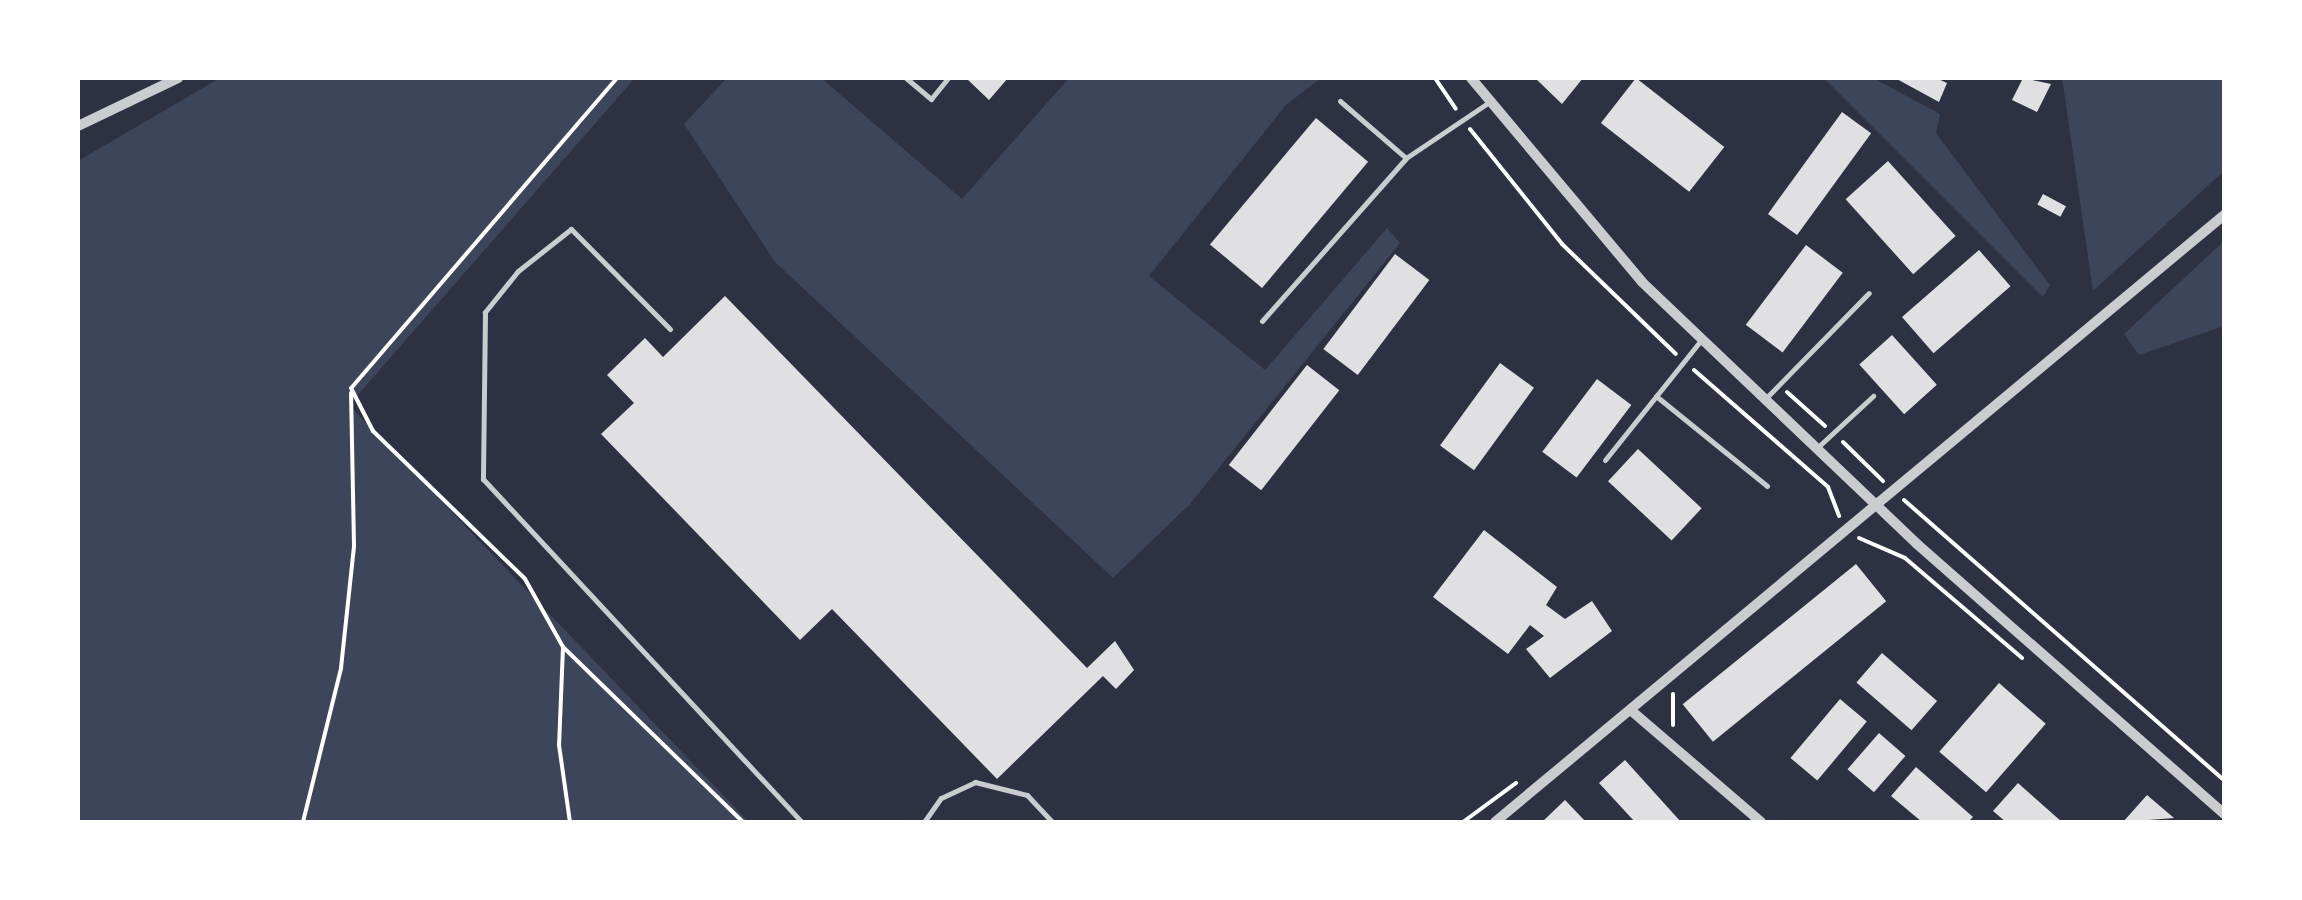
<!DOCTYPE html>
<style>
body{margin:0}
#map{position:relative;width:2302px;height:900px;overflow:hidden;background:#2d3142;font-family:Inter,sans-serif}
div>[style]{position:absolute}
.green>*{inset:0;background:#3c4559}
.building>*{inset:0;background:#e0e0e3;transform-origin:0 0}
.path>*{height:4px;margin:-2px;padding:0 2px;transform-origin:2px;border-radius:2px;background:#fff}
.service>*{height:5px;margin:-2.5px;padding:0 2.5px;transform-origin:2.5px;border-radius:2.5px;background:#caccd0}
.minor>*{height:10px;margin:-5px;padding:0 5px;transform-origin:5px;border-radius:5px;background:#caccd0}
span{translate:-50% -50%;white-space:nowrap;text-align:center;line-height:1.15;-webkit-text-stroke:10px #fff;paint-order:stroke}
.frame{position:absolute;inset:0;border:80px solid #fff;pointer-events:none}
</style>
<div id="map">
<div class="green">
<i style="clip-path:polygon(220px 78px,635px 78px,349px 405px,749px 822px,78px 822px,78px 161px)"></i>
<i style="clip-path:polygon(727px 78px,821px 78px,962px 199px,1069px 78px,1321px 78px,1286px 105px,1149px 276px,1265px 370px,1387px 228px,1400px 243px,1190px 504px,1113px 578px,775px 262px,684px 124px)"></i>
<i style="clip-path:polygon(1824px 78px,1873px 78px,1940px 114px,1936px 133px,2050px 285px,2043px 297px)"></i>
<i style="clip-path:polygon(2062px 78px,2224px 78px,2224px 171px,2093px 291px)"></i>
<i style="clip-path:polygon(2224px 241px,2224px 326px,2139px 355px,2124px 334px)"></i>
</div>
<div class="building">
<i style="clip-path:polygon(966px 78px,1008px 78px,989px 100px)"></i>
<i style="clip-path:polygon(1535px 78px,1583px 78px,1562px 104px)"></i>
<i style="left:1636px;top:78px;width:112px;height:57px;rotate:38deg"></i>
<i style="clip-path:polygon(1895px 78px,1936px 78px,1947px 83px,1939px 102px)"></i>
<i style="clip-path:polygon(2023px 78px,2051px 84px,2037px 112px,2012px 100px)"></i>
<i style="left:1842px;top:112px;width:36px;height:126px;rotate:36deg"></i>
<i style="left:1316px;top:118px;width:68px;height:165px;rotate:40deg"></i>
<i style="left:1888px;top:161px;width:101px;height:57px;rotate:48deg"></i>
<i style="left:2043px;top:194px;width:26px;height:12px;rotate:28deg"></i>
<i style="left:1806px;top:245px;width:46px;height:100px;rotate:37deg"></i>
<i style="left:1979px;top:250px;width:48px;height:102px;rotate:49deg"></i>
<i style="left:1395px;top:254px;width:43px;height:119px;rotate:37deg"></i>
<i style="clip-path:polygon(725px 296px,1087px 668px,1115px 641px,1134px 670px,1116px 689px,1103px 676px,997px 779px,832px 609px,800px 640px,601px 434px,634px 403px,607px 375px,645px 338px,663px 357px)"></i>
<i style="left:1892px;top:335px;width:67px;height:44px;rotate:48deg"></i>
<i style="left:1500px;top:363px;width:42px;height:102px;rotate:36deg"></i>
<i style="left:1307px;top:365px;width:41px;height:127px;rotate:38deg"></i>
<i style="left:1597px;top:379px;width:43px;height:91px;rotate:37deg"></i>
<i style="left:1638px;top:449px;width:87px;height:44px;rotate:43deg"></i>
<i style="clip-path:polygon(1484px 530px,1557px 587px,1546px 605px,1565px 619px,1592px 601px,1612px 631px,1550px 678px,1526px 649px,1544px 636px,1530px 625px,1508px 654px,1433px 597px)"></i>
<i style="left:1856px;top:564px;width:48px;height:223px;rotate:51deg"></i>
<i style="left:1882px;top:653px;width:73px;height:39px;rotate:41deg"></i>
<i style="left:1999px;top:683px;width:62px;height:91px;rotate:41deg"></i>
<i style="left:1840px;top:699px;width:35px;height:77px;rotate:40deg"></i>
<i style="left:1879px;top:733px;width:35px;height:48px;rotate:41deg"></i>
<i style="clip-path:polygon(1625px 760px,1681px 822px,1635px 822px,1599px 783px)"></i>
<i style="clip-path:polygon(1916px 767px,1973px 817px,1968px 822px,1922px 822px,1891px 796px)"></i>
<i style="clip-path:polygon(2018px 783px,2062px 822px,2006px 822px,1993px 811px)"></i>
<i style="clip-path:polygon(2147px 795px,2174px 818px,2123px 822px)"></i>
<i style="clip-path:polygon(1565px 800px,1586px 822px,1542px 822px)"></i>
</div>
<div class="path">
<i style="left:617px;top:78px;width:408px;rotate:130.6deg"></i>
<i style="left:351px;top:388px;width:48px;rotate:62.9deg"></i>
<i style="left:373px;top:431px;width:212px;rotate:44.2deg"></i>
<i style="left:525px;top:579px;width:78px;rotate:60.8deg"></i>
<i style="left:563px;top:647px;width:251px;rotate:44.2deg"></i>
<i style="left:1435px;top:78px;width:37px;rotate:56deg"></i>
<i style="left:1470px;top:129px;width:147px;rotate:51.3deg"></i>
<i style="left:1562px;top:244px;width:158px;rotate:44deg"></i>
<i style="left:1694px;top:370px;width:178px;rotate:41.1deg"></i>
<i style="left:1828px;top:487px;width:31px;rotate:69deg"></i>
<i style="left:1787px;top:392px;width:51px;rotate:41.8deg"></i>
<i style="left:1843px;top:442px;width:56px;rotate:44.3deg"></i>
<i style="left:1904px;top:500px;width:425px;rotate:41.2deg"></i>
<i style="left:1859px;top:538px;width:50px;rotate:23.5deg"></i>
<i style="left:1905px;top:558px;width:154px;rotate:40.5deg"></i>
<i style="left:563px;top:647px;width:98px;rotate:92.3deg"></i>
<i style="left:559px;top:745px;width:78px;rotate:81.9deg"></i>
<i style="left:1673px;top:694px;width:31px;rotate:90deg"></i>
<i style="left:303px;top:822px;width:159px;rotate:-76.1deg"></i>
<i style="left:341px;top:668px;width:123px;rotate:-83.9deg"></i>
<i style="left:354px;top:546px;width:153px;rotate:-91.1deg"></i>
<i style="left:1463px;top:822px;width:66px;rotate:-36.3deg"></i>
</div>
<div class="service">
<i style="left:906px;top:78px;width:33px;rotate:40deg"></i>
<i style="left:931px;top:99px;width:27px;rotate:-51deg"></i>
<i style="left:1340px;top:101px;width:87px;rotate:40.8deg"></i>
<i style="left:1262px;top:321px;width:217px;rotate:-48.5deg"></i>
<i style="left:1406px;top:158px;width:99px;rotate:-33.9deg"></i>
<i style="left:670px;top:329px;width:141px;rotate:-134.7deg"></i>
<i style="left:571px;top:229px;width:68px;rotate:141.6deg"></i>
<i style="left:518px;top:271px;width:53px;rotate:128.8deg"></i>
<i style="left:485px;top:312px;width:167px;rotate:90.7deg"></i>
<i style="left:483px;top:479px;width:468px;rotate:47.1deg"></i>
<i style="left:1656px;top:396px;width:143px;rotate:39deg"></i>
<i style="left:1768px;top:396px;width:144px;rotate:-45.6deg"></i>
<i style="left:1819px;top:446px;width:74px;rotate:-42.8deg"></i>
<i style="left:1605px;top:460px;width:155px;rotate:-51.3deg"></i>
<i style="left:924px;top:822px;width:29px;rotate:-55deg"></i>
<i style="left:941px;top:798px;width:38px;rotate:-25deg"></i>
<i style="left:975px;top:782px;width:54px;rotate:14deg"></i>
<i style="left:1027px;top:795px;width:37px;rotate:47deg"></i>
</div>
<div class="minor">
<i style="left:1471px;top:78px;width:266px;rotate:50deg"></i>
<i style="left:1642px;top:282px;width:380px;rotate:43.6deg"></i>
<i style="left:1917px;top:544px;width:409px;rotate:41.3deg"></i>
<i style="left:78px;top:126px;width:111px;rotate:-25.6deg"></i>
<i style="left:1634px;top:713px;width:167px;rotate:40.6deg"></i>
<i style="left:1495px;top:822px;width:949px;rotate:-39.78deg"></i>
</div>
<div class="frame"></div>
</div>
